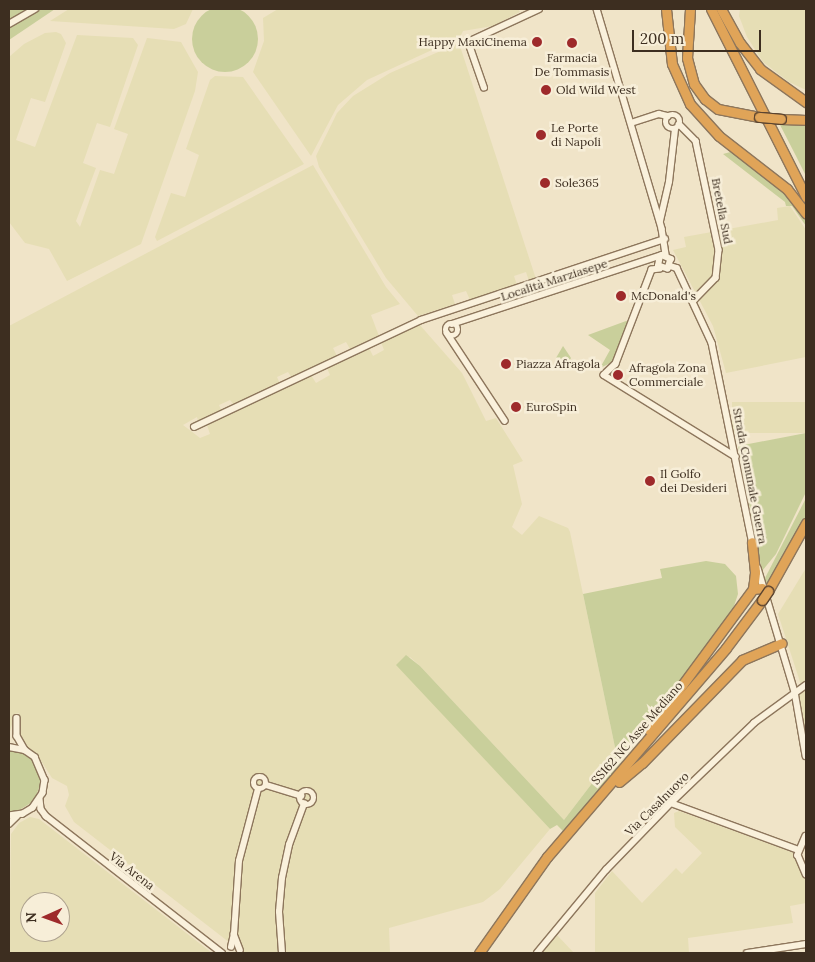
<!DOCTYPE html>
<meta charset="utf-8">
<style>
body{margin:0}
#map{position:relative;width:815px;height:962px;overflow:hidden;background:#f0e4c8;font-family:Lora,serif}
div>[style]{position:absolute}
.farmland>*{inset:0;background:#e6deb5;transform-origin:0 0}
.green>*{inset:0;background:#c9cf9b}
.round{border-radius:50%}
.roads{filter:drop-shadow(1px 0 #8d765c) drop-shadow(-1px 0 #8d765c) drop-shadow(0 1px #8d765c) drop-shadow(0 -1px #8d765c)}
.minor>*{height:5.5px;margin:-2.75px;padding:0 2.75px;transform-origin:2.75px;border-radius:2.75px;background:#faf1dc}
.minor>.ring{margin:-2.75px;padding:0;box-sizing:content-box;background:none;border:5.5px solid #faf1dc;border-radius:50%}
.highway>*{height:9px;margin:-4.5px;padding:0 4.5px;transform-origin:4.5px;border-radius:4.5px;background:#e0a458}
.bridges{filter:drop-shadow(1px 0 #5b4430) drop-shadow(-1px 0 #5b4430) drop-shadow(0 1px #5b4430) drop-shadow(0 -1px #5b4430)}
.highway-bridge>*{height:9px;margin:-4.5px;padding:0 4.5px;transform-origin:4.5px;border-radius:4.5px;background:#e0a458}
.dots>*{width:14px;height:14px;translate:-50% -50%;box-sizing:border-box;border:2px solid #f7eed8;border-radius:50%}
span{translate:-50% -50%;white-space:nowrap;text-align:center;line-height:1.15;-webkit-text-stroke:5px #f7eed8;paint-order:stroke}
.poi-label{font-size:12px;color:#3d2e20}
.right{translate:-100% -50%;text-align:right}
.left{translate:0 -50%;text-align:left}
.street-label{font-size:12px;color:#3d2e20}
.frame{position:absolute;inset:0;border:10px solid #3d2e20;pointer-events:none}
.north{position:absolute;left:20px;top:892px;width:50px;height:50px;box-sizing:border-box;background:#f7eed8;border:1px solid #ada18e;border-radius:50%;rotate:268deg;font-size:14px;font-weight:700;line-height:20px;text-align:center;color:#3d2e20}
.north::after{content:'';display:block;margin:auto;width:18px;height:22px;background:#9e2a2b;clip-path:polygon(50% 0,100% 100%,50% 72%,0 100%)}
.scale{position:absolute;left:632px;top:30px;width:129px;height:22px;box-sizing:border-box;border:2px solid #3d2e20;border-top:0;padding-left:6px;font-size:15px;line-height:18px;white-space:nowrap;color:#3d2e20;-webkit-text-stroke:4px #f7eed8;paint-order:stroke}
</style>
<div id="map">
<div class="farmland">
<i style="clip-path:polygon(69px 9px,193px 9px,186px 24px,174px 29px,50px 21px)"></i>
<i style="clip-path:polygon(278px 9px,518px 9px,520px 12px,493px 26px,463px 31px,460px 37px,367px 80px,338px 105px,311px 156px,253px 72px,264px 41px,263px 18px)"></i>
<i style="clip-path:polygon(740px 9px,806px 9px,806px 90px,789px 82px,763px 62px,747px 37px,739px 16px)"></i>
<i style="clip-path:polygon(56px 32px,61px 34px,66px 43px,45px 102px,31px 98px,16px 140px,35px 147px,77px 35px,133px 38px,138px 45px,110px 127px,97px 123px,83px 163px,96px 168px,76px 221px,80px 227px,100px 170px,114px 174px,128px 134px,114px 129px,147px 38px,181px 42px,198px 72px,195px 91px,141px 244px,67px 281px,49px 249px,25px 243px,9px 222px,9px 57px,24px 44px,45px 33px)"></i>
<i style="clip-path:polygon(459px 43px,536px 279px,529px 281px,526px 272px,514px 276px,517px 285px,470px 300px,466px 291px,452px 295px,455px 304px,418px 316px,386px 278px,319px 167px,316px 156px,337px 113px,353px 96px,390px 73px)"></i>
<i style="clip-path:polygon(215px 76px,243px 77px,304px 164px,157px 241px,155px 237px,171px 193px,185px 197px,199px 155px,186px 149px,210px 80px)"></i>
<i style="clip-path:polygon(313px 165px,386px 287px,400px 304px,371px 315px,379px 336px,350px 349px,346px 342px,333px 348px,337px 356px,324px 362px,292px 378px,288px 372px,277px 377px,280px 384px,235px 406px,230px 400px,219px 405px,222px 412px,199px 424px,197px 417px,183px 425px,200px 438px,210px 434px,207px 425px,311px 375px,316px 383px,330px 375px,327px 368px,369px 348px,373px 356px,384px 350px,381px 342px,419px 324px,462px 373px,486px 421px,496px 418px,523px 461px,513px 465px,522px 504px,512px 527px,522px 535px,539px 516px,568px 528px,570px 532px,616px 752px,564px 820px,420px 666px,410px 657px,397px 665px,550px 829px,500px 889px,483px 902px,389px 928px,390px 953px,243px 953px,74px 822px,65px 806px,69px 795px,67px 786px,52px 778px,38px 756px,26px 746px,20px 736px,19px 713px,15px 714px,9px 735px,9px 326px)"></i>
<i style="clip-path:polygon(790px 206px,806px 230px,806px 357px,726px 373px,713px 326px,673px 250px,686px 247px,684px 237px,778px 220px,777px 208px)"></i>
<i style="left:806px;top:402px;width:31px;height:74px;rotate:90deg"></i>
<i style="clip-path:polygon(806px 568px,806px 683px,801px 685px,778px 614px)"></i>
<i style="clip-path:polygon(806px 688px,806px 747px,799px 694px)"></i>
<i style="clip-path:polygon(679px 811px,794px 853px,806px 879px,806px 903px,790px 906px,793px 923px,688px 938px,689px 953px,595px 953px,595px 893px,612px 871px,642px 903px,676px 868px,682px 874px,702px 853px,675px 827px,674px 813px)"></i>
<i style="clip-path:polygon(evenodd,30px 817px,39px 819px,212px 953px,9px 953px,11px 834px,19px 823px,30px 817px,30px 902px,60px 902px,60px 932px,30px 932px,30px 902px)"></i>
<i style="clip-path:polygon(557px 935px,574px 953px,541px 953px)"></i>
</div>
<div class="green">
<i class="round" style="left:192px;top:6px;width:66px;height:66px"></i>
<i style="clip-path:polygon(9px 9px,55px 9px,9px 40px)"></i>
<i style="clip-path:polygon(778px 121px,806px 123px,806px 176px,796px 156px)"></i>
<i style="clip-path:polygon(734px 151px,783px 189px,806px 214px,806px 226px,792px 206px,786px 206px,785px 202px,723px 154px)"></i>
<i style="clip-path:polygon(626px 321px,631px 321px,615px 361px,600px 368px,610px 350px,588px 335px)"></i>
<i style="clip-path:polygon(563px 346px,571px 358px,568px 364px,556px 358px)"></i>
<i style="clip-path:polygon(806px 433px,806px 492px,776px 554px,762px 571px,738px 446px)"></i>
<i style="clip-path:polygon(806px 498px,806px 517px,767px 588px,764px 580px)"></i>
<i style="clip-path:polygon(706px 561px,725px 564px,736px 576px,738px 594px,734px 606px,682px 682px,605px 783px,563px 831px,557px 825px,550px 829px,396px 665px,406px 655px,420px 666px,564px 820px,616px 752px,583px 594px,662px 578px,660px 569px)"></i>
<i style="clip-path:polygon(9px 750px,22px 752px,32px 759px,42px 780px,34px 801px,16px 812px,9px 812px)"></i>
</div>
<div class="roads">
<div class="minor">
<i style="left:597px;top:9px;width:229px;rotate:73.5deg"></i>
<i style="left:662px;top:229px;width:26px;rotate:81deg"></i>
<i style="left:9px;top:24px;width:30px;rotate:-30deg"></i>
<i style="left:484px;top:88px;width:49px;rotate:-109.2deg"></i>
<i style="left:468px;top:42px;width:78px;rotate:-24.9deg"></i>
<i class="ring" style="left:666px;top:115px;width:8.5px;height:8.5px"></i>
<i style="left:631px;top:123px;width:29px;rotate:-18deg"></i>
<i style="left:659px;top:114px;width:9px;rotate:13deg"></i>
<i style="left:679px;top:124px;width:24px;rotate:45deg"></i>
<i style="left:696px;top:141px;width:111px;rotate:78.1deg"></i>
<i style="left:719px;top:250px;width:28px;rotate:96deg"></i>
<i style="left:716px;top:278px;width:32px;rotate:134deg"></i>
<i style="left:660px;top:221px;width:40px;rotate:-77deg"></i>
<i style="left:669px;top:182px;width:53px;rotate:-83.5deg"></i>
<i style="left:670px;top:266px;width:7px;rotate:16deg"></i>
<i style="left:677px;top:268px;width:83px;rotate:65deg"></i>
<i style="left:712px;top:343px;width:205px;rotate:78.5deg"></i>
<i style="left:660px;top:269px;width:8px;rotate:173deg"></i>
<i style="left:652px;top:270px;width:101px;rotate:111deg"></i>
<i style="left:616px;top:364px;width:16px;rotate:137deg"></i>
<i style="left:604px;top:375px;width:155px;rotate:31.8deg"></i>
<i class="ring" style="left:446px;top:324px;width:6.5px;height:6.5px"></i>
<i style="left:452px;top:324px;width:221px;rotate:-18.2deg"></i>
<i style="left:662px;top:255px;width:10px;rotate:24deg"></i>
<i style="left:671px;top:259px;width:10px;rotate:107deg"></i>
<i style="left:668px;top:269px;width:10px;rotate:-163deg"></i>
<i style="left:658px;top:266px;width:10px;rotate:-79deg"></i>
<i style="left:447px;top:333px;width:105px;rotate:56.6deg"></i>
<i style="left:194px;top:427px;width:251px;rotate:-25.2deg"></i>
<i style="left:421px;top:320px;width:257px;rotate:-18.4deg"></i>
<i style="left:758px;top:568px;width:129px;rotate:73.4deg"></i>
<i style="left:795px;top:692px;width:65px;rotate:80.2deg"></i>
<i style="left:17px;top:718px;width:18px;rotate:90deg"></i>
<i style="left:17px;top:736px;width:16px;rotate:60deg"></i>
<i style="left:9px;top:747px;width:16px;rotate:11deg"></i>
<i style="left:25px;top:750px;width:12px;rotate:35deg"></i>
<i style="left:35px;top:757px;width:25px;rotate:67deg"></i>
<i style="left:45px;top:780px;width:13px;rotate:99deg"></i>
<i style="left:43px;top:793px;width:18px;rotate:124deg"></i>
<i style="left:33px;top:808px;width:12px;rotate:149deg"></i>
<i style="left:23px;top:814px;width:14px;rotate:172deg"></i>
<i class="ring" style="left:254px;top:777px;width:6.5px;height:6.5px"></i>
<i style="left:266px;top:785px;width:37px;rotate:17deg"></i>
<i class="ring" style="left:300px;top:791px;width:8.5px;height:8.5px"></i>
<i style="left:40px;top:799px;width:10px;rotate:84deg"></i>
<i style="left:41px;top:809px;width:9px;rotate:54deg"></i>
<i style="left:46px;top:816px;width:223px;rotate:37.9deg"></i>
<i style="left:671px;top:803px;width:136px;rotate:20.2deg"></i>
<i style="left:9px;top:824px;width:11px;rotate:-45deg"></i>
<i style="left:806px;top:836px;width:21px;rotate:113deg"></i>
<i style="left:798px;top:855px;width:21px;rotate:67deg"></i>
<i style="left:234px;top:934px;width:73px;rotate:-86.1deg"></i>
<i style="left:239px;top:861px;width:74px;rotate:-75.2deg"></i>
<i style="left:231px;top:947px;width:13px;rotate:-77deg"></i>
<i style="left:234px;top:934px;width:17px;rotate:69deg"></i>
<i style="left:282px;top:953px;width:41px;rotate:-94.2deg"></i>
<i style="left:279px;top:912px;width:34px;rotate:-85deg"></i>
<i style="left:282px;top:878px;width:34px;rotate:-78deg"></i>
<i style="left:289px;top:845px;width:44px;rotate:-69.9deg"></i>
<i style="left:537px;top:953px;width:108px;rotate:-50.3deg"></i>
<i style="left:606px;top:870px;width:93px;rotate:-45.9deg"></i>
<i style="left:671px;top:803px;width:115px;rotate:-43.9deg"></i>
<i style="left:754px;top:723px;width:64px;rotate:-36.2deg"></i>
<i style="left:747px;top:953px;width:60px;rotate:-8.7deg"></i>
</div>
<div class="highway">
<i style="left:666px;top:9px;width:55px;rotate:83.8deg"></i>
<i style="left:672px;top:64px;width:44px;rotate:65.8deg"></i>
<i style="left:690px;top:104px;width:43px;rotate:47.8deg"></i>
<i style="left:719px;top:136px;width:86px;rotate:37.9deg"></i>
<i style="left:787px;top:189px;width:31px;rotate:52deg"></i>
<i style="left:690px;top:9px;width:49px;rotate:93.5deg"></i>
<i style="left:687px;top:58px;width:27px;rotate:75deg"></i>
<i style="left:694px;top:84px;width:19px;rotate:54deg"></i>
<i style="left:705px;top:99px;width:16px;rotate:38deg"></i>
<i style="left:718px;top:109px;width:42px;rotate:11deg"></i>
<i style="left:711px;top:9px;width:211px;rotate:63.2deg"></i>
<i style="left:721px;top:9px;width:39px;rotate:61deg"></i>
<i style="left:740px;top:43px;width:33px;rotate:52deg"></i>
<i style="left:760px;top:69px;width:57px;rotate:35.7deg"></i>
<i style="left:781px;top:119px;width:25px;rotate:2deg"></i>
<i style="left:753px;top:589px;width:9px;rotate:-6deg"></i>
<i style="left:768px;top:591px;width:78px;rotate:-60.8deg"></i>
<i style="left:649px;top:730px;width:175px;rotate:-53.6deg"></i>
<i style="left:753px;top:589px;width:17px;rotate:-83deg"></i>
<i style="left:755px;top:572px;width:30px;rotate:-96deg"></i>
<i style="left:619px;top:782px;width:30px;rotate:-40deg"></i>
<i style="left:642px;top:763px;width:144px;rotate:-45.8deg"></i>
<i style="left:742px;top:660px;width:43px;rotate:-23deg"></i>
<i style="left:479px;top:953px;width:118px;rotate:-54.7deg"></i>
<i style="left:547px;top:857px;width:275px;rotate:-49.4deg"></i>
<i style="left:726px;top:648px;width:60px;rotate:-53.1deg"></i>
</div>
</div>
<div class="bridges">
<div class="highway-bridge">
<i style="left:759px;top:117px;width:22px;rotate:5deg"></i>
<i style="left:762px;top:600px;width:11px;rotate:-56deg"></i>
</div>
</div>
<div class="dots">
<i style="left:537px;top:42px;background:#9e2a2b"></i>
<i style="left:572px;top:43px;background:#9e2a2b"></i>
<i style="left:546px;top:90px;background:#9e2a2b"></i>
<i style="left:541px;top:135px;background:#9e2a2b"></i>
<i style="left:545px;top:183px;background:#9e2a2b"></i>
<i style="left:621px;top:296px;background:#9e2a2b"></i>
<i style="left:506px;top:364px;background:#9e2a2b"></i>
<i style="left:618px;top:375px;background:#9e2a2b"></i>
<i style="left:516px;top:407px;background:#9e2a2b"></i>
<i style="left:650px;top:481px;background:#9e2a2b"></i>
</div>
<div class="poi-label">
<span class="right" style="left:527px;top:42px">Happy MaxiCinema</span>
<span style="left:572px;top:65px">Farmacia<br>De Tommasis</span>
<span class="left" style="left:556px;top:90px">Old Wild West</span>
<span class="left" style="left:551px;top:135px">Le Porte<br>di Napoli</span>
<span class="left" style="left:555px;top:183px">Sole365</span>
<span class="left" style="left:631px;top:296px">McDonald's</span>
<span class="left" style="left:516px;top:364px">Piazza Afragola</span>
<span class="left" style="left:629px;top:375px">Afragola Zona<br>Commerciale</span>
<span class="left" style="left:526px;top:407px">EuroSpin</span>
<span class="left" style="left:660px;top:481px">Il Golfo<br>dei Desideri</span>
</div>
<div class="street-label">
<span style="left:722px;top:211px;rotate:79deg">Bretella Sud</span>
<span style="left:554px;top:280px;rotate:-18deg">Località Marziasepe</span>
<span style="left:750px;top:476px;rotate:79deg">Strada Comunale Guerra</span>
<span style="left:637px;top:733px;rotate:-49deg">SS162 NC Asse Mediano</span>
<span style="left:657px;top:804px;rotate:-45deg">Via Casalnuovo</span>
<span style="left:132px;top:871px;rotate:38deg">Via Arena</span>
</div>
<div class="frame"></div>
<div class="north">N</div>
<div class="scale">200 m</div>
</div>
